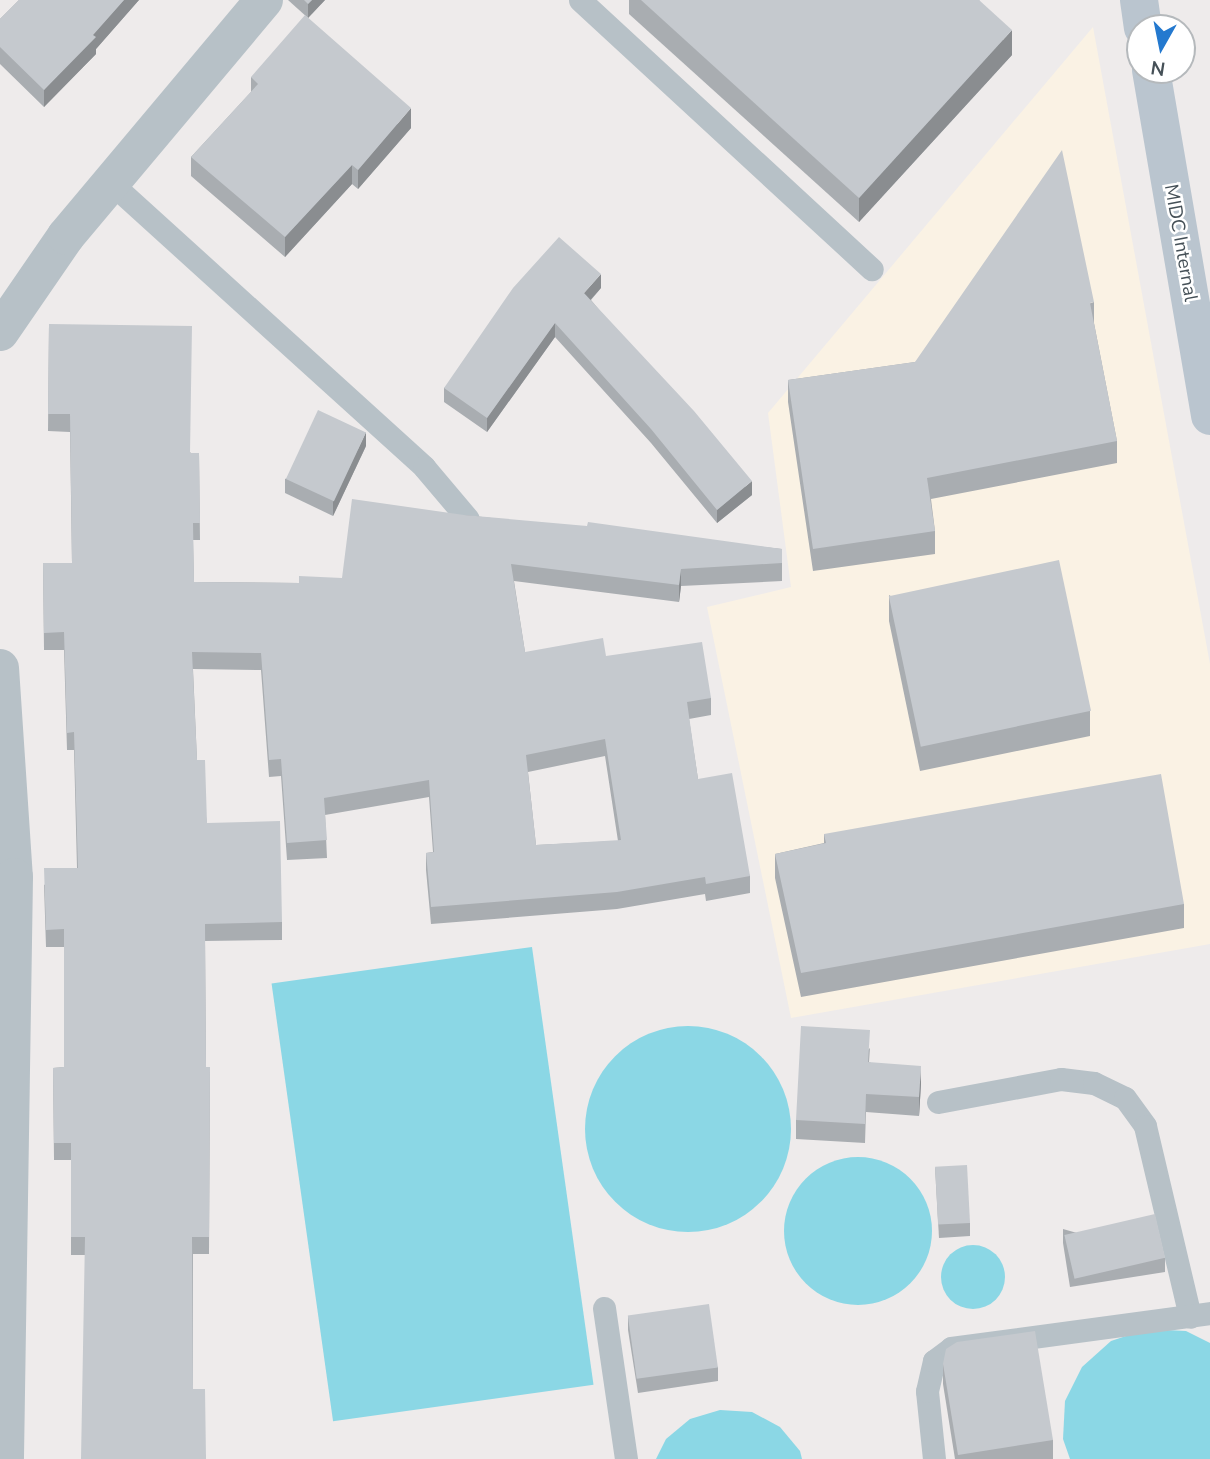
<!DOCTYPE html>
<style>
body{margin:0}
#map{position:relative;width:1210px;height:1459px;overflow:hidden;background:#eeebeb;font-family:"Nunito Sans",sans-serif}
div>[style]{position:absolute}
.commercial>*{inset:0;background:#faf2e4}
.water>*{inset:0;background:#8bd7e5;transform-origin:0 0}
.round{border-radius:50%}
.lane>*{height:23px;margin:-11.5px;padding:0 11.5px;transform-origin:11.5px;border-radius:11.5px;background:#b7c1c7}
.street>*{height:38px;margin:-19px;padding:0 19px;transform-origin:19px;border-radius:19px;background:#b7c1c7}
.secondary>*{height:38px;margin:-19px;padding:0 19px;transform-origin:19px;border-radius:19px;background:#bac5cf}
.wall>*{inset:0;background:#a9adb1}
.shaded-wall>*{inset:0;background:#8a8d90}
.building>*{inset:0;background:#c5c9ce;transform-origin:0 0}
span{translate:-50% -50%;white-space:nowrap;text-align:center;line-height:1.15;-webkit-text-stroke:5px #fff;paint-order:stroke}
.street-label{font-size:19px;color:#455057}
.north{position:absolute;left:1126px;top:14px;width:70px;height:70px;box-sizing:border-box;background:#fff;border:2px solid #b5b9bc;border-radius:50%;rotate:189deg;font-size:19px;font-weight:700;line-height:28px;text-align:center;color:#455057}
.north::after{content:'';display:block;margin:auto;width:24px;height:32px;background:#2479cf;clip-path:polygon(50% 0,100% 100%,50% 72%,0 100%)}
</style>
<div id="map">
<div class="commercial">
<i style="clip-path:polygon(1093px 27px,1210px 664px,1210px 944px,791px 1018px,707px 607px,791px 587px,768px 413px)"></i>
</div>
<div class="water">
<i style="left:532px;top:947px;width:442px;height:263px;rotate:82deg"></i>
<i class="round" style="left:585px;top:1026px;width:206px;height:206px"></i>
<i class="round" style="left:784px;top:1157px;width:148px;height:148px"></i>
<i class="round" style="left:941px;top:1245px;width:64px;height:64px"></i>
<i style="clip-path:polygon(1147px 1329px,1186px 1331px,1210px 1343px,1210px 1459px,1070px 1459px,1063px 1439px,1065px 1401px,1082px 1367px,1111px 1341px)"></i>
<i style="clip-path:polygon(720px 1410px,752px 1412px,780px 1427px,800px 1451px,802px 1459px,656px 1459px,666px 1439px,690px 1419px)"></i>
</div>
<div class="lane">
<i style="left:580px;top:0;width:397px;rotate:42.7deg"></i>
<i style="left:110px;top:182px;width:424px;rotate:42.2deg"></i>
<i style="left:424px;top:467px;width:68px;rotate:49.8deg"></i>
<i style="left:938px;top:1102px;width:125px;rotate:-10.6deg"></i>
<i style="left:1061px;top:1079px;width:33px;rotate:7deg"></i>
<i style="left:1094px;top:1083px;width:34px;rotate:26deg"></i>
<i style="left:1125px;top:1098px;width:34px;rotate:54deg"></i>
<i style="left:1145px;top:1126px;width:196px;rotate:76.7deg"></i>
<i style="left:604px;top:1308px;width:153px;rotate:81.7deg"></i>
<i style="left:934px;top:1459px;width:68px;rotate:-95.9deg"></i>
<i style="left:927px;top:1391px;width:31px;rotate:-77deg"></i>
<i style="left:934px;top:1361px;width:21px;rotate:-37deg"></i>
<i style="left:951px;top:1348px;width:261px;rotate:-7.7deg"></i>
</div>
<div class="street">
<i style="left:0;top:332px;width:116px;rotate:-55.5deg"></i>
<i style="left:66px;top:236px;width:308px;rotate:-50deg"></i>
<i style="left:0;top:668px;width:209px;rotate:86.2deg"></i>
<i style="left:14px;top:877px;width:582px;rotate:90.89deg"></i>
</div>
<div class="secondary">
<i style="left:1139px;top:0;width:28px;rotate:82deg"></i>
<i style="left:1151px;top:70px;width:351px;rotate:80.3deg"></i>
</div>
<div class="wall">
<i style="clip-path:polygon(19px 0,139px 0,96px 49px,96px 54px,44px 107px,0 64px,0 19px)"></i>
<i style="clip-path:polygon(288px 0,325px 0,308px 18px)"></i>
<i style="clip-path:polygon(629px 0,979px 0,1012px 55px,859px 222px,629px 14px)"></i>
<i style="clip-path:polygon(251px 77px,411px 128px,358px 189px,352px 184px,285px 257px,191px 176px,191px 157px,251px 92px)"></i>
<i style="clip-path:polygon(601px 288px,591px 300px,752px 495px,717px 523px,651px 443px,555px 337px,487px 432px,444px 402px,444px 388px)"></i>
<i style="clip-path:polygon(1094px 302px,1094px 323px,1117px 441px,1117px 463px,931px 499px,935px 531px,935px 554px,813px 571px,788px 402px,788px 380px,915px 362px)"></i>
<i style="clip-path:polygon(evenodd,49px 324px,191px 453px,199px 453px,200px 540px,193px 540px,194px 582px,299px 583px,342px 578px,464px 515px,782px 549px,782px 581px,681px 586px,679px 602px,514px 581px,525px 652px,606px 656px,711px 698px,711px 715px,689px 719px,698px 779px,750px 876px,750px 893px,706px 901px,705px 894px,617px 909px,431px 924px,426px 870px,426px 853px,433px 852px,429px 797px,325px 815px,327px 858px,287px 860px,281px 776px,269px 777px,261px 670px,193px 669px,197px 760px,207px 823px,282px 922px,282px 940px,205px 941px,206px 1067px,210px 1067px,209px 1254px,193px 1254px,193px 1389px,206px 1459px,85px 1255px,71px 1255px,71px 1160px,54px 1160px,53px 1068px,64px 1067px,64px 947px,46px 947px,44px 885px,77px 868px,74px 750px,67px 750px,64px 650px,44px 650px,43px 563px,72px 563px,70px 432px,48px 431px,49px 324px,605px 756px,618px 841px,536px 845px,528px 772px,605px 756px)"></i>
<i style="clip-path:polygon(366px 446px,333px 516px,285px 493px,285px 479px)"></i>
<i style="clip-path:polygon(889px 595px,1090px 711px,1090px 736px,920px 771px,889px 621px)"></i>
<i style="clip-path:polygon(824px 834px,1184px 904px,1184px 928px,801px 997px,775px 878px,775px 854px,824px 843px)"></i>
<i style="clip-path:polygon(870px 1048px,869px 1062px,921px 1084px,919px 1116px,866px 1112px,865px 1143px,796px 1139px,796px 1120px)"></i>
<i style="clip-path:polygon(935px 1167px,970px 1223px,970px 1236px,939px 1238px)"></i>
<i style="clip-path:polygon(1063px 1229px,1165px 1258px,1165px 1272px,1070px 1287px,1063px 1243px)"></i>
<i style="clip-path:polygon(628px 1316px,718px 1367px,718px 1381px,638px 1393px,628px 1330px)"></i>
<i style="clip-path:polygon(943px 1364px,1053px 1440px,1053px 1459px,955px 1459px,943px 1384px)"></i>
</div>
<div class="shaded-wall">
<i style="clip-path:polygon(124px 0,139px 0,96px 49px,96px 54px,44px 107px,44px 90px)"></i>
<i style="clip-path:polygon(312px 0,325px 0,308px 18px,308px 4px)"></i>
<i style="clip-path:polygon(1012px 30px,1012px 55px,859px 222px,859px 198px)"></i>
<i style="clip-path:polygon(411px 108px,411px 128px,358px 189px,358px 170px)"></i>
<i style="clip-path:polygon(352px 165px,352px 184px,285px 257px,285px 237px)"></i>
<i style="clip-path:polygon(601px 274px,601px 288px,584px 307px,584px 293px)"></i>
<i style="clip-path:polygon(555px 323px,555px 337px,487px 432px,487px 418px)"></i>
<i style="clip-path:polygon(366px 432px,366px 446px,333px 516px,333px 502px)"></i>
<i style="clip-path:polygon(752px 481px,752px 495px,717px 523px,717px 510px)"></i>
<i style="clip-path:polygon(681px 569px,681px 586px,679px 602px,679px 585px)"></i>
<i style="clip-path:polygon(921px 1066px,921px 1084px,919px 1116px,919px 1097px)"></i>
</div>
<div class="building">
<i style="clip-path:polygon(19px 0,124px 0,93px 35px,96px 37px,44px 90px,0 47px,0 19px)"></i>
<i style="clip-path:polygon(304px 0,312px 0,308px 4px)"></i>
<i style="clip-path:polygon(641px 0,979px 0,1012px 30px,859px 198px)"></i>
<i style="clip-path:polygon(305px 15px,411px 108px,358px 170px,352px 165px,285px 237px,191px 157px,258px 84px,251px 77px)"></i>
<i style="clip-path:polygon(1062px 150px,1094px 302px,1090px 303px,1117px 441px,927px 478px,935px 531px,813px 549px,788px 380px,915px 362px)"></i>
<i style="clip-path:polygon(559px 237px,601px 274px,584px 293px,694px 411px,752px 481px,717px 510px,651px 429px,555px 323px,487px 418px,444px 388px,513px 288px)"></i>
<i style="clip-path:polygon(evenodd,49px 324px,192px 326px,190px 453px,199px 453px,200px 523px,193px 523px,194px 582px,299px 583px,299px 576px,342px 578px,352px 499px,464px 515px,587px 526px,588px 522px,782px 549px,782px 563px,681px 569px,679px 585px,511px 564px,525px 652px,603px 638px,606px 656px,702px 642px,711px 698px,687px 702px,698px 779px,732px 773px,750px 876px,706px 884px,705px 877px,617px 892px,431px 907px,426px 853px,434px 852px,429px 780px,324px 798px,327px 840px,287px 843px,281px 759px,269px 760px,261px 653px,192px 652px,197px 760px,205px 760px,207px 823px,280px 821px,282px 922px,205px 924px,206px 1067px,210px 1067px,209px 1237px,192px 1237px,193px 1389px,205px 1389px,206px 1459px,81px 1459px,85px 1237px,71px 1237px,71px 1143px,54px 1143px,53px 1068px,64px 1067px,64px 929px,46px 930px,44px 868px,78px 868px,74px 732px,67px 733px,64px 632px,44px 633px,43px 563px,72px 563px,70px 414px,48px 414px,49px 324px,605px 739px,621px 840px,536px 845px,526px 755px,605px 739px)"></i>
<i style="left:318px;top:410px;width:53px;height:76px;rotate:25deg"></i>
<i style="left:1059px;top:560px;width:154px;height:174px;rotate:78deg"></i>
<i style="clip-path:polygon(1161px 774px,1184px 904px,801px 973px,775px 854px,826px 843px,824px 834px)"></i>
<i style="clip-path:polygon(801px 1026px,870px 1030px,868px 1062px,921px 1066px,919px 1097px,866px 1094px,865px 1124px,796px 1120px)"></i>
<i style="left:967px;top:1165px;width:58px;height:32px;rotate:87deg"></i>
<i style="left:1155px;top:1214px;width:45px;height:93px;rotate:77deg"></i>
<i style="left:709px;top:1304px;width:64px;height:82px;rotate:82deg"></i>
<i style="clip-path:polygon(1035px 1331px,1053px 1440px,958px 1455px,943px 1364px,946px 1349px,957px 1342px)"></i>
</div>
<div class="street-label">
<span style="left:1180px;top:243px;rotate:80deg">MIDC Internal</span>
</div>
<div class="north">N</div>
</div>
